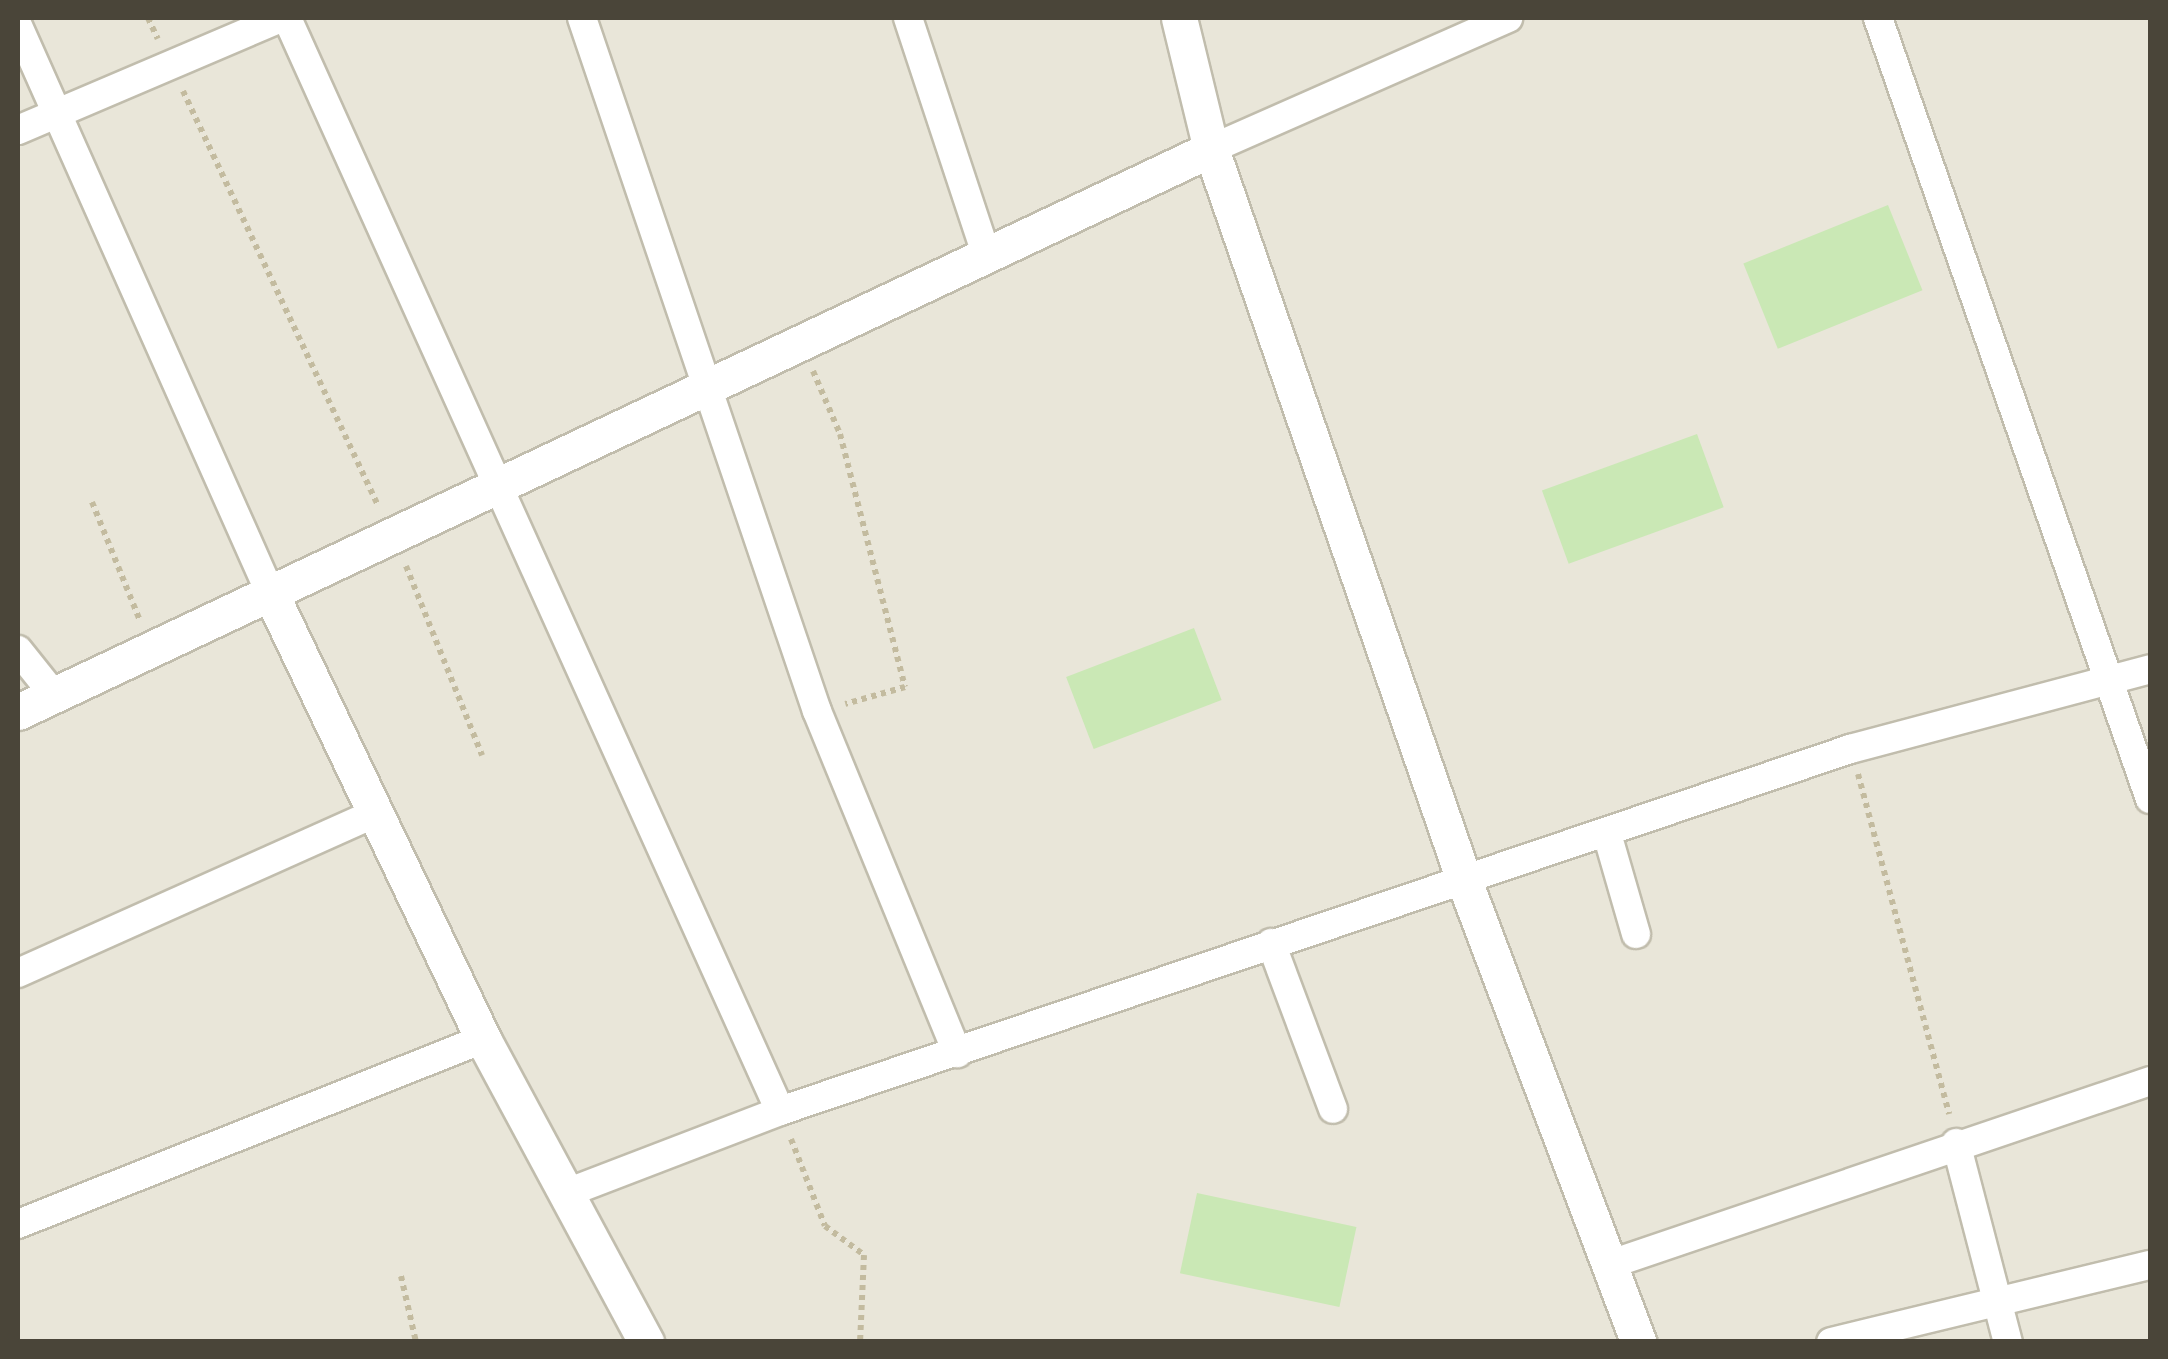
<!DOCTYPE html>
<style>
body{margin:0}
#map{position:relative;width:2168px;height:1359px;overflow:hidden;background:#f5f4eb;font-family:"Fira Sans Condensed",sans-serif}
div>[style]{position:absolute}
.residential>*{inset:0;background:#e9e6d9;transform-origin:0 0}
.green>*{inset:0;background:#cae8b5;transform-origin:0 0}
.path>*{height:6px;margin-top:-3px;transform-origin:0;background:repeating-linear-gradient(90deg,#c3bb9f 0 5px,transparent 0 10px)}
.roads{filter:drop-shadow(2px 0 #c1bdad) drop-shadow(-2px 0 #c1bdad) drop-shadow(0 2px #c1bdad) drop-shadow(0 -2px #c1bdad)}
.minor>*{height:28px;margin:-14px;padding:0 14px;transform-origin:14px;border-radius:14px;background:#fff}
.tertiary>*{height:35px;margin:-17.5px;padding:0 17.5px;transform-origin:17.5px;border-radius:17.5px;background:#fff}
span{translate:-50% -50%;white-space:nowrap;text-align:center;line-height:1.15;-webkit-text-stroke:9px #fff;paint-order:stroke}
.frame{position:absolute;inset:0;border:20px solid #4a4539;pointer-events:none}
</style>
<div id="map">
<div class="residential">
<i style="left:18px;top:18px;width:2132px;height:1323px"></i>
</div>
<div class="green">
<i style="left:1888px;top:205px;width:92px;height:156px;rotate:68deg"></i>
<i style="left:1697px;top:434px;width:78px;height:165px;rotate:70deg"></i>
<i style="left:1194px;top:628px;width:77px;height:137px;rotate:69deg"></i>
<i style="left:1197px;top:1193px;width:163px;height:82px;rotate:12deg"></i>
</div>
<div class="path">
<i style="left:148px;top:18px;width:23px;rotate:65deg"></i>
<i style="left:183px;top:91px;width:458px;rotate:64.8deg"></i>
<i style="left:813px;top:371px;width:69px;rotate:66.8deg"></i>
<i style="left:840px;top:434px;width:261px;rotate:75.6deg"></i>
<i style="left:905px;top:687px;width:62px;rotate:164.2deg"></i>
<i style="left:92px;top:502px;width:128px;rotate:68deg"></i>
<i style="left:406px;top:566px;width:204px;rotate:68.1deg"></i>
<i style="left:1858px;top:774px;width:352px;rotate:75deg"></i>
<i style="left:791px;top:1139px;width:93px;rotate:68.7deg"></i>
<i style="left:825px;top:1226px;width:49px;rotate:36.6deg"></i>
<i style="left:864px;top:1255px;width:87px;rotate:92.6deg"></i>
<i style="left:401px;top:1276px;width:68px;rotate:77.2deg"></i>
</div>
<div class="roads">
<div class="minor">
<i style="left:287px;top:18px;width:1199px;rotate:65.72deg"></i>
<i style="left:582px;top:18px;width:732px;rotate:71.27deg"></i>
<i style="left:817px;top:711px;width:370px;rotate:67.7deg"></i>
<i style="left:908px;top:18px;width:249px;rotate:71.7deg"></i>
<i style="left:1878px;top:18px;width:827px;rotate:70.8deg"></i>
<i style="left:18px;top:26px;width:615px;rotate:66.02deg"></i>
<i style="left:18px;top:130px;width:286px;rotate:-23.1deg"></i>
<i style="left:1211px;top:149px;width:325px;rotate:-23.8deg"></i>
<i style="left:18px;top:650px;width:58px;rotate:51.3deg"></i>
<i style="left:1608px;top:837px;width:101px;rotate:73.9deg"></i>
<i style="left:1271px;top:943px;width:177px;rotate:69.5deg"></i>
<i style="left:18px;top:973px;width:390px;rotate:-24.1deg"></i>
<i style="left:1956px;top:1143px;width:206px;rotate:75.4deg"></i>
<i style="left:564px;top:1194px;width:231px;rotate:-21deg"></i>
<i style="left:780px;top:1111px;width:1130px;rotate:-18.69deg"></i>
<i style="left:1850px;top:749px;width:310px;rotate:-14.9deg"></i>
<i style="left:18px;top:1224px;width:500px;rotate:-21.7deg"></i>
<i style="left:1608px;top:1265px;width:572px;rotate:-18.75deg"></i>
<i style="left:1831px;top:1342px;width:328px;rotate:-13.6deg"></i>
</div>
<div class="tertiary">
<i style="left:1179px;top:18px;width:135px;rotate:76.3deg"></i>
<i style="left:1211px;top:149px;width:777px;rotate:70.91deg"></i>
<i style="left:1465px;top:883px;width:491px;rotate:69.3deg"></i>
<i style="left:268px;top:588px;width:500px;rotate:64.5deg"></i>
<i style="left:483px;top:1039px;width:344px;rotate:61.7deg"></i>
<i style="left:18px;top:712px;width:1319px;rotate:-25.26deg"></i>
</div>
</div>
<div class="frame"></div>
</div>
